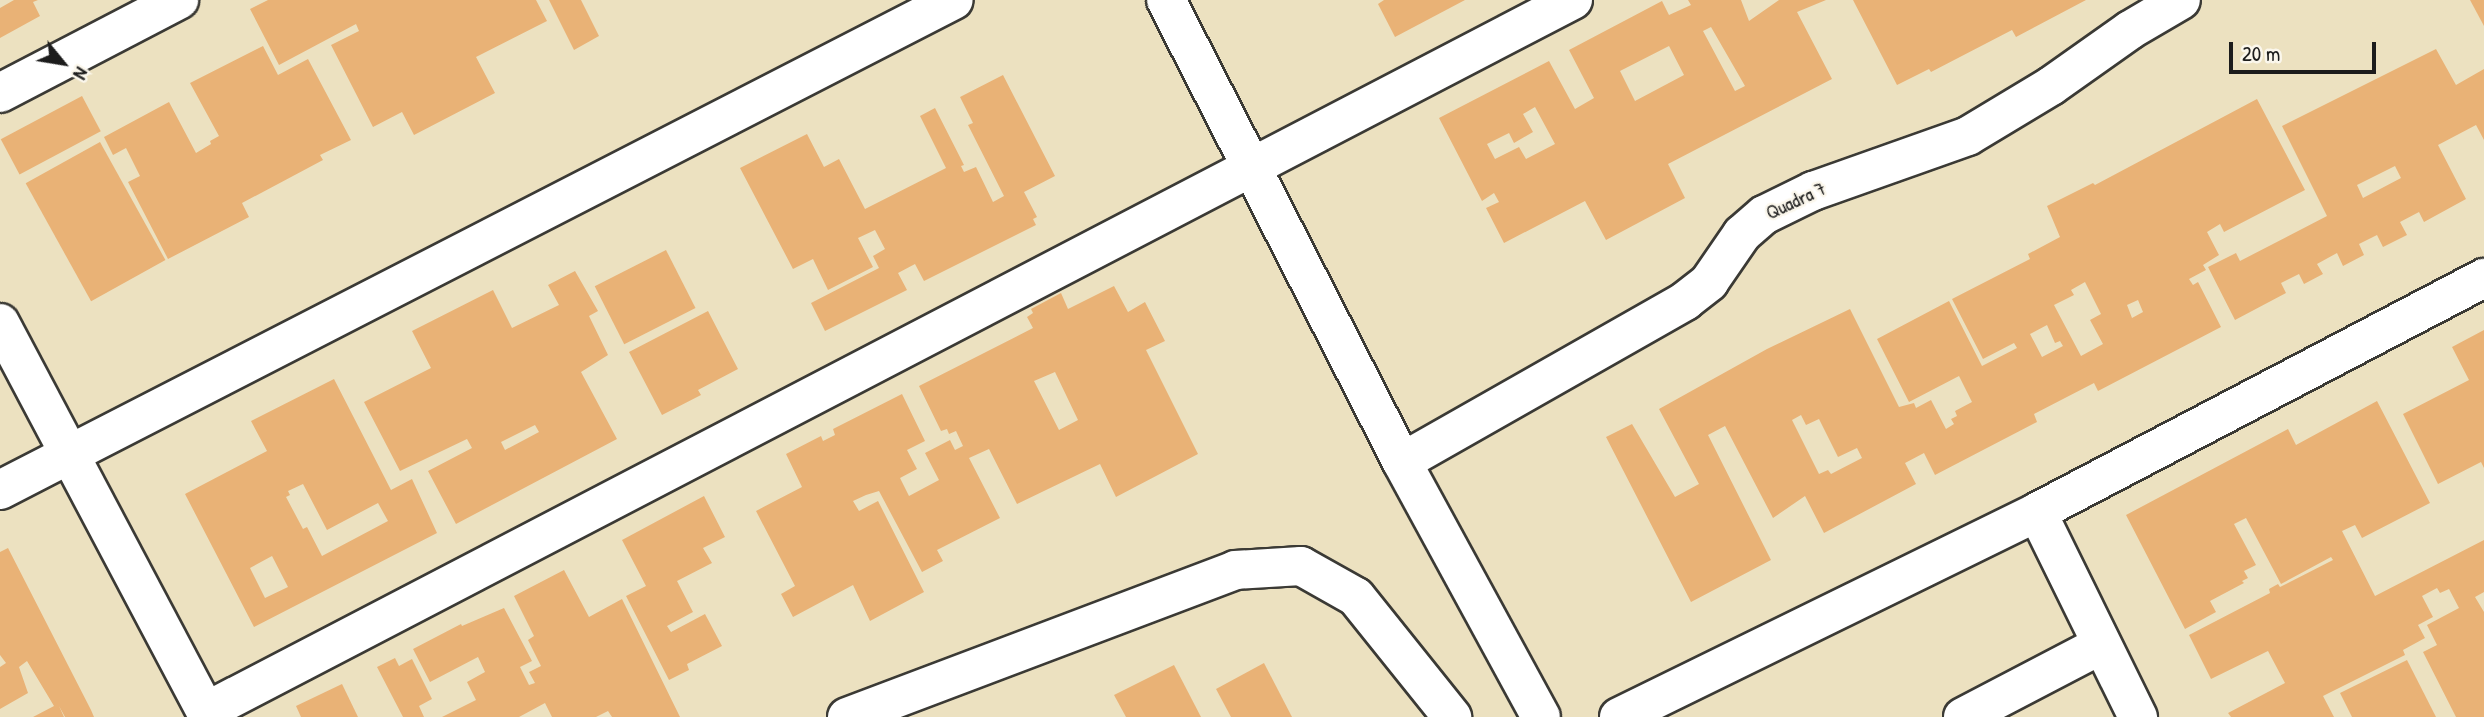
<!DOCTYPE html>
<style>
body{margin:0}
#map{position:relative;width:2484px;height:717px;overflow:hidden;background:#ece1c0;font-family:"Patrick Hand",sans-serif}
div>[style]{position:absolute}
.building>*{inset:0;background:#e9b276;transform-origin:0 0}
.roads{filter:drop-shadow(2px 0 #3b3a35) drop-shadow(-2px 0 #3b3a35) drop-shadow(0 2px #3b3a35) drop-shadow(0 -2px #3b3a35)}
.street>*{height:38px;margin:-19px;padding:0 19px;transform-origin:19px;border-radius:19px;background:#fff}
span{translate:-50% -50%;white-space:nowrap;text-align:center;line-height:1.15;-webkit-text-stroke:5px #fbf7ec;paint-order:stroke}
.street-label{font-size:19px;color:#1c1c1c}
.north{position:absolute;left:28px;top:28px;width:70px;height:70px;-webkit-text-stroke:5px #fbf7ec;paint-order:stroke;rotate:120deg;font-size:19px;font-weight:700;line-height:28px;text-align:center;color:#1c1c1c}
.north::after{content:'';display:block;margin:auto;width:24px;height:32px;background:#1c1c1c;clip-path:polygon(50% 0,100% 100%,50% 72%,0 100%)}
.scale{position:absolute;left:2229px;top:42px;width:147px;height:32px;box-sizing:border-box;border:4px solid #1c1c1c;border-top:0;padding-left:9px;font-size:21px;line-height:24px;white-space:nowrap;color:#1c1c1c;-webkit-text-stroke:5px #fbf7ec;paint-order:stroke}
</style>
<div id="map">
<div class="building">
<i style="clip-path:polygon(14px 0,38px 0,33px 2px,40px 16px,0 38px,0 8px)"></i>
<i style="clip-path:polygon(268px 0,536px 0,547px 21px,476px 57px,495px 93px,414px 135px,402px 112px,373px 127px,331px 45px,359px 31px,356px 24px,279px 65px,250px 9px)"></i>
<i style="clip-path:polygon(549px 0,581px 0,599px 36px,574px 50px)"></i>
<i style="clip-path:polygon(1384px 0,1465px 0,1395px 37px,1378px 4px)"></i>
<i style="clip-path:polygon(evenodd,1688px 0,1741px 0,1749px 21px,1779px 0,1826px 0,1797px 12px,1832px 79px,1668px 164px,1685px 198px,1606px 240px,1585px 201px,1504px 243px,1486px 208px,1499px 202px,1494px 193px,1482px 201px,1439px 118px,1549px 61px,1575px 109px,1594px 98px,1569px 50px,1662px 1px,1669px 15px,1691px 5px,1688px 0,1711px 27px,1745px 86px,1735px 91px,1703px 31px,1711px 27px,1688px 0,1669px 46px,1684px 75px,1635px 101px,1620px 71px,1669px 46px,1688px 0,1535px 107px,1555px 144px,1526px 159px,1519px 147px,1495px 159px,1487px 144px,1509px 133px,1514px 143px,1533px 132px,1523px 114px,1535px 107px)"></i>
<i style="clip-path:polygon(1853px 0,2086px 0,2016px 37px,2012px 30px,1931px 72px,1929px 69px,1897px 85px)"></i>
<i style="clip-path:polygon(2470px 0,2484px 0,2484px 26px)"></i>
<i style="clip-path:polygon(263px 46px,278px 75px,308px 59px,351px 140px,320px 155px,323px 160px,242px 203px,249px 217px,168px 259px,128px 182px,140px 176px,126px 148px,113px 155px,104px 137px,169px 102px,196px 153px,211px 144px,210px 141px,219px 136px,190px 83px)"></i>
<i style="clip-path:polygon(evenodd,2436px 49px,2456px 85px,2484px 69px,2484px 140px,2476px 125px,2438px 145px,2466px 199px,2424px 222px,2419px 212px,2400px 222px,2407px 235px,2383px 247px,2377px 235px,2359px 244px,2364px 255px,2343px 266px,2337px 253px,2317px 264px,2323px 274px,2304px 284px,2299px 274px,2281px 283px,2286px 293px,2235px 320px,2208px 267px,2236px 253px,2240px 261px,2327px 216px,2282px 126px,2436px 49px,2395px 166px,2401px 178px,2363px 198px,2357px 185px,2395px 166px)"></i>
<i style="clip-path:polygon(1003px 75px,1055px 176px,1024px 192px,1037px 217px,1033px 219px,1036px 225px,924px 281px,915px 264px,898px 273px,907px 290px,825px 331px,811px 303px,879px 268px,873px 256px,885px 249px,875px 230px,858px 238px,873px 267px,828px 290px,813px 259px,793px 269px,740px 168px,807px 134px,824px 167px,839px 159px,865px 209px,946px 168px,920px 116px,935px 108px,964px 165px,961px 166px,964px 172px,976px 167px,993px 202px,1004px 196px,968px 125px,973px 123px,960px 97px)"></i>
<i style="left:82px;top:96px;width:40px;height:92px;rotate:62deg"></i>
<i style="clip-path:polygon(evenodd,2257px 99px,2305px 190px,2224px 232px,2220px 224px,2207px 232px,2219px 255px,2203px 265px,2206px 270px,2189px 279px,2193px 285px,2198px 282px,2221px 327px,2098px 391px,2094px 383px,2034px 414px,2037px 422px,1935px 475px,1924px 453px,1905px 463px,1916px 484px,1824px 533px,1805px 496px,1773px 518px,1725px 426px,1708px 435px,1771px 560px,1691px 602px,1606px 437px,1632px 424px,1675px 497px,1699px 484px,1659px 409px,1767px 349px,1850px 309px,1899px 407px,1914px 403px,1916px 408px,1931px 400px,1946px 429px,1954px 424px,1951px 419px,1957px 416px,1955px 411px,1972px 402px,1959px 376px,1909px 402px,1877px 339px,1949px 301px,1982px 366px,2017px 348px,2014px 343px,1983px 359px,1952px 299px,2030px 259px,2028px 254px,2060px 237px,2047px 206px,2093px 183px,2095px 185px,2257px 99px,2085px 282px,2101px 314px,2090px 320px,2103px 344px,2081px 356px,2054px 305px,2074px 295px,2071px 290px,2085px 282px,2257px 99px,2138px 300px,2143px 312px,2132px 318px,2127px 305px,2138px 300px,2257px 99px,2047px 325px,2055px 343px,2060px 341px,2063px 346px,2042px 357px,2030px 334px,2047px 325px,2257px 99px,1801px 415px,1806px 425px,1819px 419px,1838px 457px,1857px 448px,1862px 458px,1831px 474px,1828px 470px,1819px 474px,1792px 420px,1801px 415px)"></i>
<i style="left:100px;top:142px;width:135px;height:85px;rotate:61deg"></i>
<i style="left:666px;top:250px;width:65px;height:80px;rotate:63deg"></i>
<i style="clip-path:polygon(evenodd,575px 271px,598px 311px,589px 316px,608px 355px,581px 372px,617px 439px,456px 524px,428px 471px,472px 448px,467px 439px,400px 471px,364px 402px,431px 368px,412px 331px,493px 290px,512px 328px,559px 305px,548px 285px,575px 271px,535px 425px,539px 432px,505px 450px,501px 442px,535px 425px)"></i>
<i style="clip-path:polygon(evenodd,1114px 286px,1128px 312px,1145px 302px,1165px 341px,1146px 350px,1198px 454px,1116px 497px,1100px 464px,1017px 504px,989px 449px,969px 458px,1000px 518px,937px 550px,943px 561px,922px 572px,879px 491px,866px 495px,853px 501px,859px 511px,878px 501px,924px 592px,870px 621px,853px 585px,793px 617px,781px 594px,795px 586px,756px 511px,802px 487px,786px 454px,821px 436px,823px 441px,835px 435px,833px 429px,902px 394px,925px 441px,907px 450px,917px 469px,900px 478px,909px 496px,939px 480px,925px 453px,950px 440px,955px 450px,963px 446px,956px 431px,949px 434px,947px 429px,941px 431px,919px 386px,1033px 328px,1027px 317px,1033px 313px,1031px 309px,1061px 293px,1068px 309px,1114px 286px,1055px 372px,1078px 420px,1059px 430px,1034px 381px,1055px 372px)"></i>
<i style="clip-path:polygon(708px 311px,738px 369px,698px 390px,701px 395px,662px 415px,629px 352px)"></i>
<i style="clip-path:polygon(2484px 330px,2484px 468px,2481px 462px,2438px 484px,2403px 414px,2469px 380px,2452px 347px)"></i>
<i style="clip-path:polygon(evenodd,334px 379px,391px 490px,412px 479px,437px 533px,254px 627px,185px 494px,267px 451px,251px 421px,334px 379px,303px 484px,327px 530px,378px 503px,388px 521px,322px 556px,307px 527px,303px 529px,286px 497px,290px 495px,288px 491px,303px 484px,334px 379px,272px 556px,288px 587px,265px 598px,250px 568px,272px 556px)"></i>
<i style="clip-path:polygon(2377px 401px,2430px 503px,2362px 538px,2355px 525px,2342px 531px,2375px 596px,2484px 540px,2484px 592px,2475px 597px,2484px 612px,2484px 717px,2456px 717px,2423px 652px,2437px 645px,2427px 625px,2459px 608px,2449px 589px,2440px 593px,2437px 588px,2422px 596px,2433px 617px,2418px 625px,2425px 638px,2403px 650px,2405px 655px,2323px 696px,2334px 717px,2231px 717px,2228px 713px,2285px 683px,2268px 651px,2211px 679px,2189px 635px,2270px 593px,2269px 589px,2278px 584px,2280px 587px,2333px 560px,2331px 557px,2281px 584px,2246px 518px,2234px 524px,2256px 565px,2244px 571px,2248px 578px,2242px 581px,2244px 583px,2210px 601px,2216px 612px,2185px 629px,2126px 515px,2288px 429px,2296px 445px)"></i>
<i style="clip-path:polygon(704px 496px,725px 537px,703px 548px,712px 563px,677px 581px,693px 612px,667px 626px,671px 632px,705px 614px,722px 646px,687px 664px,689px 670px,669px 680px,626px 596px,646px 586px,622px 540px)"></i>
<i style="clip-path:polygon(8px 548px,91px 710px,94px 717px,65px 717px,59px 706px,64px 717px,33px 717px,54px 706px,27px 661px,19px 667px,28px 693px,0 709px,0 667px,6px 663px,0 655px,0 552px)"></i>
<i style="clip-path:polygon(564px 570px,589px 617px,622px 599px,680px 717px,612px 717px,608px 711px,596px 717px,552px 717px,545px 703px,519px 717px,442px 717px,476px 700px,467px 682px,485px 672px,478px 657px,430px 682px,413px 649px,461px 624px,462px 626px,504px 608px,532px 661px,520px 667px,529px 685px,535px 683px,529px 672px,541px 666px,528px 640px,534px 636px,514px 596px)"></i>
<i style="clip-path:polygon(395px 658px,399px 666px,412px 659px,432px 699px,419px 706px,424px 717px,403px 717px,377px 667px)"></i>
<i style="clip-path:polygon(2407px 660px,2436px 717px,2352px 717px,2340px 693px)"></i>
<i style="clip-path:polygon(1264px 663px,1292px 717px,1231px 717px,1216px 689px)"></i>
<i style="clip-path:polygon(1174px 665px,1201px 717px,1126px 717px,1114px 695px)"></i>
<i style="clip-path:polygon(342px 684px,358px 717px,301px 717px,296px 706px)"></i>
</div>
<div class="roads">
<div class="street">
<i style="left:1166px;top:0;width:519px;rotate:62.94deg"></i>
<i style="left:1402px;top:462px;width:290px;rotate:61.4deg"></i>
<i style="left:0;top:93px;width:202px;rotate:-27.5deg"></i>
<i style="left:0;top:323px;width:446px;rotate:62.1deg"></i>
<i style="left:1402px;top:462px;width:326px;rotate:-29.6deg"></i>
<i style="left:1685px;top:301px;width:31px;rotate:-38deg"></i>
<i style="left:1709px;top:282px;width:58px;rotate:-55.5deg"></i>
<i style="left:1742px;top:234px;width:29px;rotate:-41deg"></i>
<i style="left:1764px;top:215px;width:55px;rotate:-26.1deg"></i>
<i style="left:1813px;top:191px;width:164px;rotate:-19.5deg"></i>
<i style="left:1968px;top:136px;width:97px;rotate:-31.1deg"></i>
<i style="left:2051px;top:86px;width:97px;rotate:-35.3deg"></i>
<i style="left:2130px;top:30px;width:59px;rotate:-30.5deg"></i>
<i style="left:0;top:490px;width:1072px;rotate:-27.19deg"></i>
<i style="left:2037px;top:512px;width:229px;rotate:63.8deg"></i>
<i style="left:207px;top:711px;width:1540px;rotate:-27.5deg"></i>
<i style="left:847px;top:717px;width:415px;rotate:-20.7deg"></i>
<i style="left:1235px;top:570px;width:66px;rotate:-3.5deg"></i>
<i style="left:1301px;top:566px;width:63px;rotate:29.4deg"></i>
<i style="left:1356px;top:597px;width:154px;rotate:51.3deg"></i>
<i style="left:1619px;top:717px;width:466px;rotate:-26.1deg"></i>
<i style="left:2037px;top:512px;width:505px;rotate:-27.63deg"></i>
<i style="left:1963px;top:717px;width:156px;rotate:-27.6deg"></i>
</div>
</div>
<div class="street-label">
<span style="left:1796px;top:201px;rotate:-25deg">Quadra 7</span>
</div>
<div class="north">N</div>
<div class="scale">20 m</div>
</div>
